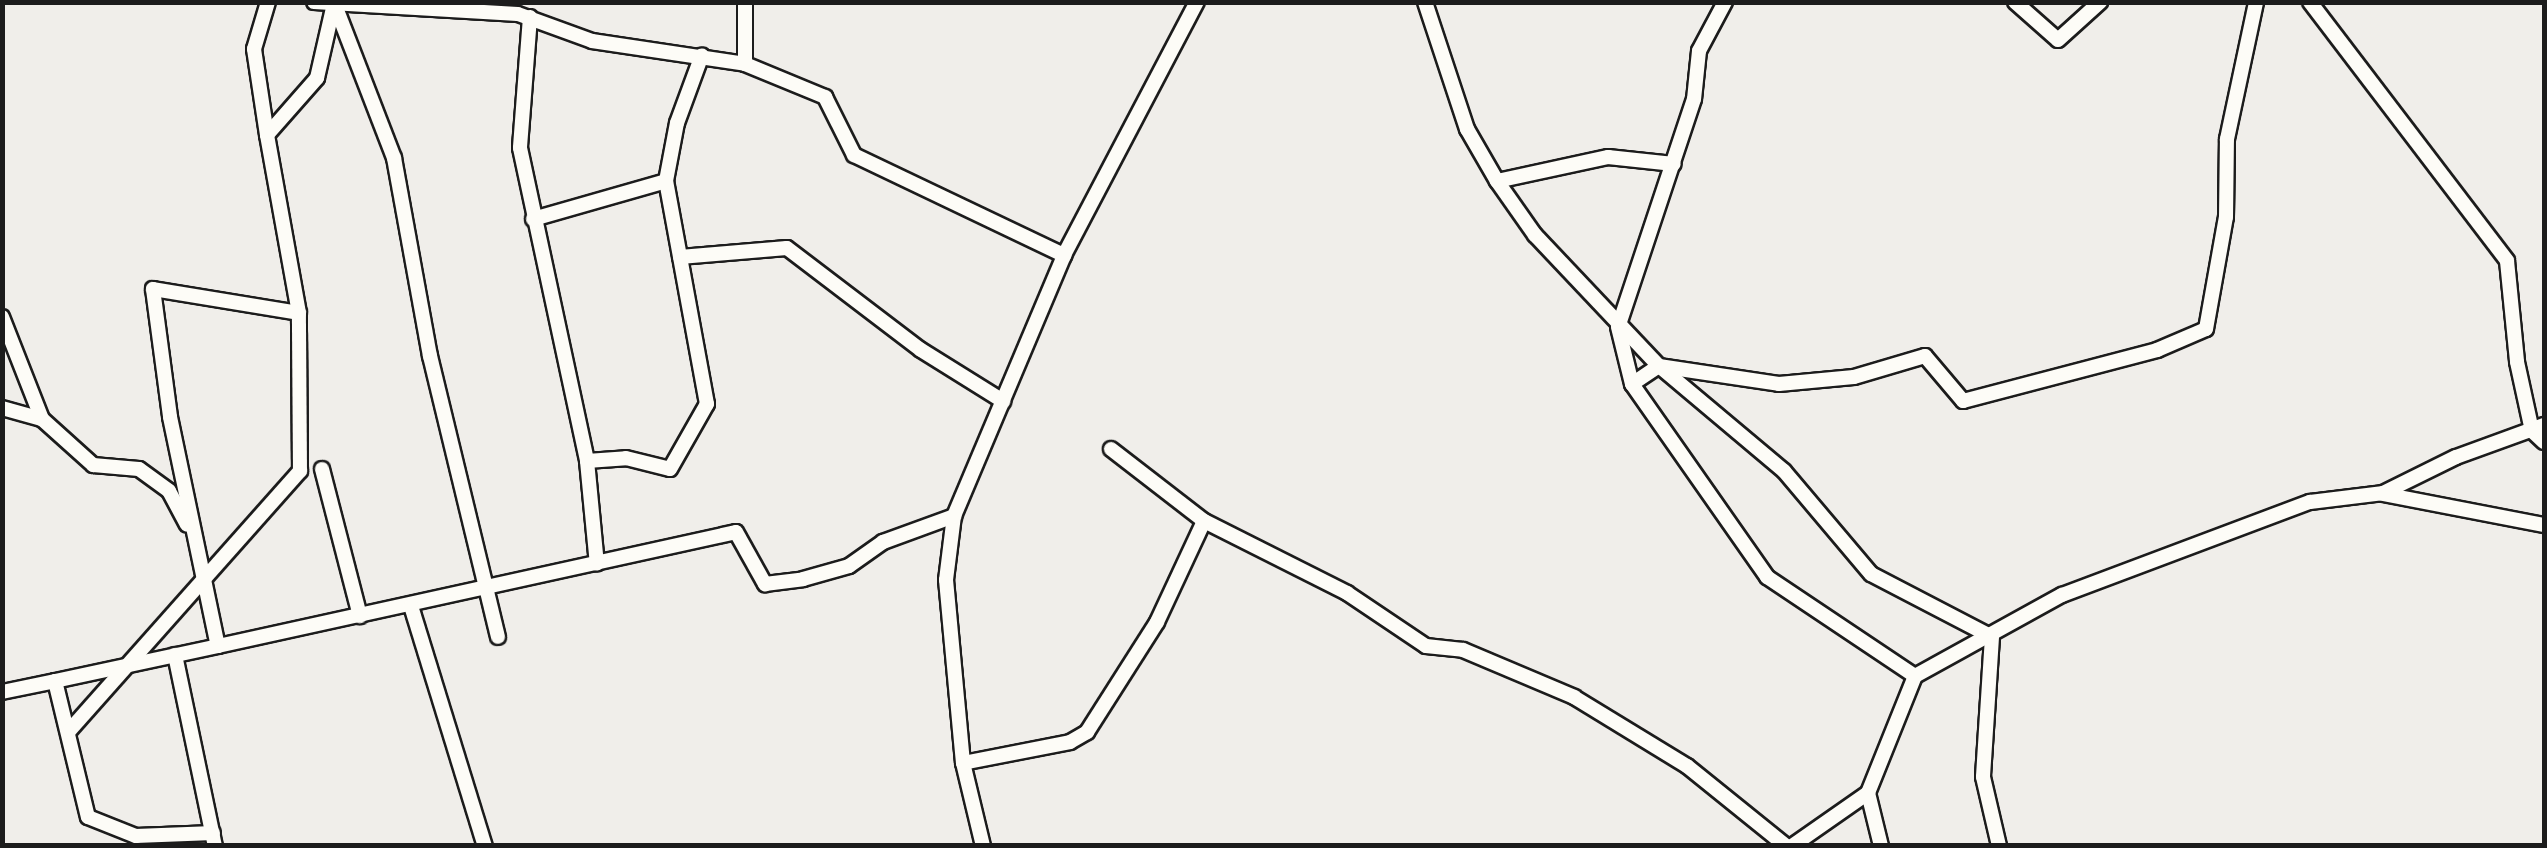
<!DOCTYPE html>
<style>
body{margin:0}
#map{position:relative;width:2547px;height:848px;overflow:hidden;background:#f0eeea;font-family:"Indie Flower",sans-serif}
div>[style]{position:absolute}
.roads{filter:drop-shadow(2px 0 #1c1c1c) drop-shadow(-2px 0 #1c1c1c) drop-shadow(0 2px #1c1c1c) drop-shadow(0 -2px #1c1c1c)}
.street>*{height:14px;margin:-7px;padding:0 7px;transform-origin:7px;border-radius:7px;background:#fdfcf7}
span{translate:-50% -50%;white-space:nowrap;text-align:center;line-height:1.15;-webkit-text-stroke:10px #fdfcf7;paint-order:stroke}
.frame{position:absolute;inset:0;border:5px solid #1c1c1c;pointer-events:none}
</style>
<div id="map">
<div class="roads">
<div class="street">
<i style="left:314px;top:2px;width:204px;rotate:3.4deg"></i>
<i style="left:518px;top:14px;width:79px;rotate:20deg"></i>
<i style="left:592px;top:41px;width:155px;rotate:8.5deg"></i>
<i style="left:745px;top:64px;width:87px;rotate:22.4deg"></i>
<i style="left:825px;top:97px;width:65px;rotate:63.4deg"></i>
<i style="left:854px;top:155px;width:233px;rotate:25.5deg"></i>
<i style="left:1064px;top:255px;width:286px;rotate:-62.3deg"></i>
<i style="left:1425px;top:2px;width:134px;rotate:71.7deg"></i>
<i style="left:1467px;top:129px;width:60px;rotate:60deg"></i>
<i style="left:1497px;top:181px;width:66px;rotate:54.9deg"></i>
<i style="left:1535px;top:235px;width:180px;rotate:46.6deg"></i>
<i style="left:1659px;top:366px;width:121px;rotate:8.5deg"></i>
<i style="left:1779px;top:384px;width:75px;rotate:-5.3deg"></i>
<i style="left:1854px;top:377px;width:74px;rotate:-16.5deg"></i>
<i style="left:1925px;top:356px;width:59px;rotate:49.8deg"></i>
<i style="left:1963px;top:401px;width:201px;rotate:-14.7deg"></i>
<i style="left:2157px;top:350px;width:53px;rotate:-23.2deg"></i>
<i style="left:2206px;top:329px;width:114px;rotate:-79.9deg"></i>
<i style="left:2226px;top:217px;width:78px;rotate:-89.3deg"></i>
<i style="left:2227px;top:139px;width:140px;rotate:-78deg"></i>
<i style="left:1725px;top:2px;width:55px;rotate:118deg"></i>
<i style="left:1699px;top:51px;width:48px;rotate:95.9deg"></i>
<i style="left:1694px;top:99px;width:240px;rotate:108.4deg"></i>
<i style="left:1618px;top:327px;width:59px;rotate:76.2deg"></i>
<i style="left:1632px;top:384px;width:236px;rotate:55deg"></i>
<i style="left:1767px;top:577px;width:178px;rotate:33.8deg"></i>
<i style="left:1915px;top:676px;width:126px;rotate:111.9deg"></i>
<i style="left:1868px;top:793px;width:55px;rotate:76.2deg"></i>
<i style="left:2015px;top:2px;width:57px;rotate:41.5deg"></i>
<i style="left:2058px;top:40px;width:57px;rotate:-42.1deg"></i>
<i style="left:2310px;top:2px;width:325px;rotate:52.7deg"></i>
<i style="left:2507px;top:261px;width:101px;rotate:84.3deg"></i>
<i style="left:2517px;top:362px;width:71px;rotate:77.7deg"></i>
<i style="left:2532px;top:431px;width:16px;rotate:43deg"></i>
<i style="left:335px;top:5px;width:164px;rotate:68.9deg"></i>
<i style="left:394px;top:158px;width:201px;rotate:79.7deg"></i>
<i style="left:430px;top:356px;width:289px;rotate:76.4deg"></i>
<i style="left:530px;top:17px;width:131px;rotate:94.4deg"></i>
<i style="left:520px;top:148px;width:320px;rotate:77.9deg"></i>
<i style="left:587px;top:461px;width:103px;rotate:84.5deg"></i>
<i style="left:745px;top:64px;width:62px;rotate:-90deg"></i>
<i style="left:267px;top:135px;width:87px;rotate:-98.6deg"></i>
<i style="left:254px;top:49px;width:49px;rotate:-73.4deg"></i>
<i style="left:1497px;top:181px;width:114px;rotate:-12.2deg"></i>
<i style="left:1608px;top:157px;width:66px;rotate:6.1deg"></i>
<i style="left:533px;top:219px;width:138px;rotate:-15.9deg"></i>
<i style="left:680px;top:257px;width:107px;rotate:-4.8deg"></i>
<i style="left:787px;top:248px;width:168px;rotate:37.3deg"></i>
<i style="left:921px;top:350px;width:97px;rotate:31.9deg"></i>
<i style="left:299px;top:313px;width:148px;rotate:-170.7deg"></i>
<i style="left:153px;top:289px;width:129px;rotate:82.4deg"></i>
<i style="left:170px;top:417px;width:234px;rotate:78.2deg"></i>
<i style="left:218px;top:646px;width:530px;rotate:-12.41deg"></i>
<i style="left:736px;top:532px;width:60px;rotate:60.9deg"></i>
<i style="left:765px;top:584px;width:38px;rotate:-7deg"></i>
<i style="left:803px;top:579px;width:48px;rotate:-15.8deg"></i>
<i style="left:849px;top:566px;width:42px;rotate:-35.2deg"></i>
<i style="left:883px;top:542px;width:76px;rotate:-20.1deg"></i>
<i style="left:2px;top:317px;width:110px;rotate:68.6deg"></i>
<i style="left:42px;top:419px;width:69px;rotate:42deg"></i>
<i style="left:93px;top:465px;width:46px;rotate:5deg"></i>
<i style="left:139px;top:469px;width:37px;rotate:36deg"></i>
<i style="left:169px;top:491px;width:38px;rotate:62deg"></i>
<i style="left:1632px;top:384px;width:32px;rotate:-34deg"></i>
<i style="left:1659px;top:366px;width:163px;rotate:40deg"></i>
<i style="left:1784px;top:471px;width:135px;rotate:49.8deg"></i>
<i style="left:1871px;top:574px;width:136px;rotate:27.5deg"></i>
<i style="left:1992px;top:637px;width:140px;rotate:93.7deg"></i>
<i style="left:1983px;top:777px;width:71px;rotate:76.9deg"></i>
<i style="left:2px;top:408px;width:41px;rotate:15.4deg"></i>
<i style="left:1111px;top:449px;width:118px;rotate:37.7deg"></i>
<i style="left:1204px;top:521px;width:160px;rotate:26.7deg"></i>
<i style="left:1347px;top:593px;width:95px;rotate:33.9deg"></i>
<i style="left:1426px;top:646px;width:37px;rotate:6deg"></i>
<i style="left:1463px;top:650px;width:121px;rotate:22.9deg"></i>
<i style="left:1574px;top:697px;width:132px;rotate:31.4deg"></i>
<i style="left:1687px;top:766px;width:127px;rotate:38.9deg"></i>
<i style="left:587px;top:461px;width:39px;rotate:-4deg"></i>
<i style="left:626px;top:458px;width:45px;rotate:14deg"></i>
<i style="left:670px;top:469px;width:75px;rotate:-60.4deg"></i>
<i style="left:707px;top:404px;width:227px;rotate:-100.4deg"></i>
<i style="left:666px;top:181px;width:59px;rotate:-79.3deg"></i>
<i style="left:677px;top:123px;width:72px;rotate:-69.8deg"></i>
<i style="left:322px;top:469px;width:152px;rotate:75.5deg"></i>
<i style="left:2383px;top:494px;width:164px;rotate:10.9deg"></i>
<i style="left:411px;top:606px;width:251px;rotate:72.9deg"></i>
<i style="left:175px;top:655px;width:195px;rotate:78.2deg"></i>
<i style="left:1915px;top:676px;width:168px;rotate:-28.9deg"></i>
<i style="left:2062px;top:595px;width:265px;rotate:-20.6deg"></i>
<i style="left:2310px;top:502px;width:74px;rotate:-7deg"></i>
<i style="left:2383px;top:493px;width:81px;rotate:-26.3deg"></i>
<i style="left:2456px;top:457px;width:94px;rotate:-20deg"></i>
<i style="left:55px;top:681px;width:167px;rotate:-12.1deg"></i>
<i style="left:2px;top:692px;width:54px;rotate:-11.7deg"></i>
<i style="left:55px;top:681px;width:140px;rotate:76.4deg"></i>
<i style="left:88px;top:817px;width:52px;rotate:21.6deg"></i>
<i style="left:136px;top:836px;width:77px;rotate:-2.2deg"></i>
<i style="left:69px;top:731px;width:348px;rotate:-48.4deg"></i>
<i style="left:300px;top:471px;width:158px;rotate:-90.4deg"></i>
<i style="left:299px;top:313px;width:181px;rotate:-100.2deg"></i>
<i style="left:267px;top:135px;width:76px;rotate:-48.7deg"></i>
<i style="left:317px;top:78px;width:76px;rotate:-77.1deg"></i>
<i style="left:963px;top:763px;width:109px;rotate:-11.1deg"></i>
<i style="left:1070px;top:742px;width:20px;rotate:-30deg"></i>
<i style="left:1087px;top:732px;width:130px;rotate:-57.5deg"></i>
<i style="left:1157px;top:622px;width:111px;rotate:-65deg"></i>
<i style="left:983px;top:846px;width:85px;rotate:-103.5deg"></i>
<i style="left:963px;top:763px;width:184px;rotate:-95.3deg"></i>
<i style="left:946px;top:580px;width:64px;rotate:-82.9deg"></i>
<i style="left:954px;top:516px;width:283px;rotate:-67.1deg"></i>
<i style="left:1792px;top:846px;width:93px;rotate:-34.9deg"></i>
</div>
</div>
<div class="frame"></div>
</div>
